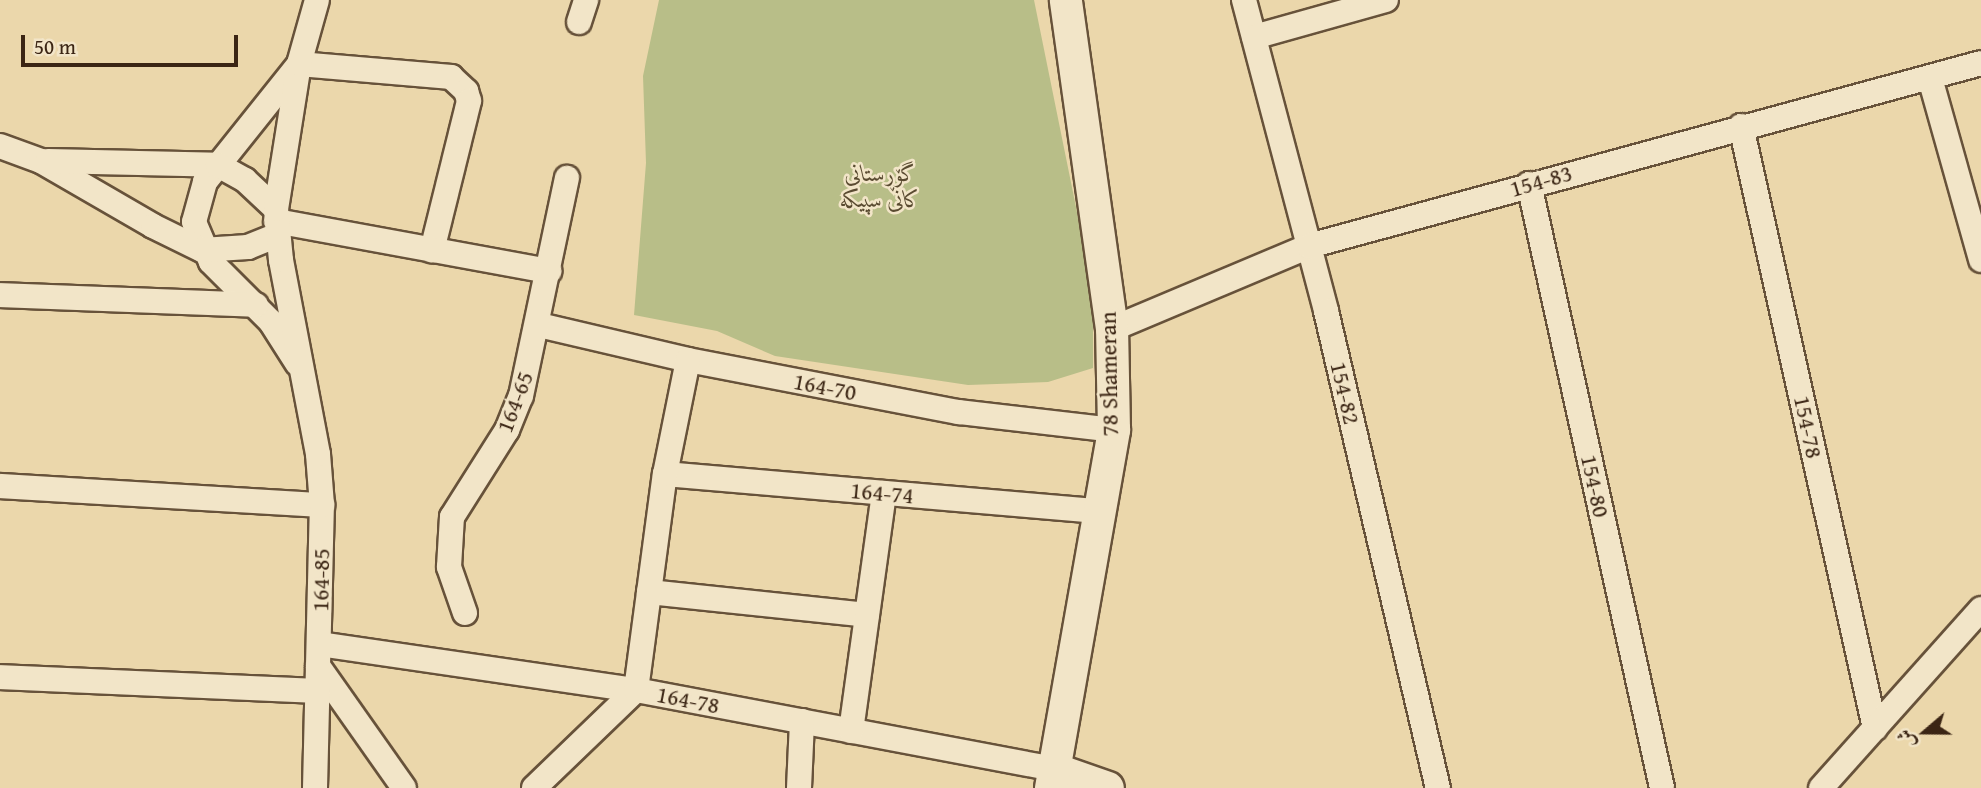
<!DOCTYPE html>
<meta charset="utf-8">
<style>
body{margin:0}
#map{position:relative;width:1981px;height:788px;overflow:hidden;background:#ebd7ab;font-family:"Gentium Book Plus",Amiri,serif}
div>[style]{position:absolute}
.green>*{inset:0;background:#b8be88}
.roads{filter:drop-shadow(2px 0 #67523a) drop-shadow(-2px 0 #67523a) drop-shadow(0 2px #67523a) drop-shadow(0 -2px #67523a)}
.minor>*{height:24px;margin:-12px;padding:0 12px;transform-origin:12px;border-radius:12px;background:#f2e5c8}
.tertiary>*{height:32px;margin:-16px;padding:0 16px;transform-origin:16px;border-radius:16px;background:#f2e5c8}
span{translate:-50% -50%;white-space:nowrap;text-align:center;line-height:1.15;-webkit-text-stroke:5px #f2e5c8;paint-order:stroke}
.park-label{font-size:23px;color:#5a4b31;font-style:italic}
.street-label{font-size:23px;color:#3b2514}
.north{position:absolute;left:1890px;top:697px;width:70px;height:70px;-webkit-text-stroke:5px #f2e5c8;paint-order:stroke;rotate:250deg;font-size:19px;font-weight:700;line-height:28px;text-align:center;color:#3b2514}
.north::after{content:'';display:block;margin:auto;width:24px;height:32px;background:#3b2514;clip-path:polygon(50% 0,100% 100%,50% 72%,0 100%)}
.scale{position:absolute;left:21px;top:35px;width:217px;height:32px;box-sizing:border-box;border:4px solid #3b2514;border-top:0;padding-left:9px;font-size:21px;line-height:24px;white-space:nowrap;color:#3b2514;-webkit-text-stroke:5px #f2e5c8;paint-order:stroke}
</style>
<div id="map">
<div class="green">
<i style="clip-path:polygon(659px 0,1034px 0,1078px 217px,1093px 314px,1093px 368px,1048px 382px,968px 385px,775px 356px,717px 331px,634px 315px,646px 163px,643px 76px)"></i>
</div>
<div class="roads">
<div class="minor">
<i style="left:1244px;top:0;width:322px;rotate:75.2deg"></i>
<i style="left:1326px;top:311px;width:490px;rotate:76.8deg"></i>
<i style="left:579px;top:22px;width:23px;rotate:-72deg"></i>
<i style="left:1254px;top:37px;width:137px;rotate:-15.7deg"></i>
<i style="left:299px;top:64px;width:153px;rotate:4.9deg"></i>
<i style="left:451px;top:77px;width:21px;rotate:43deg"></i>
<i style="left:466px;top:91px;width:10px;rotate:73deg"></i>
<i style="left:469px;top:101px;width:154px;rotate:103.9deg"></i>
<i style="left:296px;top:68px;width:146px;rotate:128.6deg"></i>
<i style="left:205px;top:182px;width:41px;rotate:105.4deg"></i>
<i style="left:194px;top:222px;width:43px;rotate:67deg"></i>
<i style="left:211px;top:262px;width:85px;rotate:45deg"></i>
<i style="left:271px;top:322px;width:49px;rotate:57.6deg"></i>
<i style="left:1930px;top:78px;width:189px;rotate:74.3deg"></i>
<i style="left:1741px;top:126px;width:617px;rotate:77.45deg"></i>
<i style="left:0;top:146px;width:44px;rotate:20.1deg"></i>
<i style="left:41px;top:161px;width:129px;rotate:30.1deg"></i>
<i style="left:153px;top:226px;width:55px;rotate:26.1deg"></i>
<i style="left:202px;top:250px;width:46px;rotate:-3.7deg"></i>
<i style="left:248px;top:247px;width:31px;rotate:-22deg"></i>
<i style="left:48px;top:161px;width:170px;rotate:1.3deg"></i>
<i style="left:218px;top:165px;width:31px;rotate:29deg"></i>
<i style="left:245px;top:180px;width:42px;rotate:43.1deg"></i>
<i style="left:1529px;top:184px;width:618px;rotate:77.58deg"></i>
<i style="left:276px;top:221px;width:278px;rotate:10.4deg"></i>
<i style="left:0;top:295px;width:256px;rotate:2.2deg"></i>
<i style="left:539px;top:325px;width:153px;rotate:13.2deg"></i>
<i style="left:688px;top:360px;width:276px;rotate:10.9deg"></i>
<i style="left:959px;top:412px;width:156px;rotate:6.6deg"></i>
<i style="left:1112px;top:329px;width:214px;rotate:-22.8deg"></i>
<i style="left:1309px;top:246px;width:696px;rotate:-15.23deg"></i>
<i style="left:665px;top:474px;width:437px;rotate:4.9deg"></i>
<i style="left:0;top:486px;width:323px;rotate:3.4deg"></i>
<i style="left:649px;top:592px;width:219px;rotate:6deg"></i>
<i style="left:465px;top:613px;width:49px;rotate:-109.2deg"></i>
<i style="left:449px;top:567px;width:50px;rotate:-86.6deg"></i>
<i style="left:452px;top:517px;width:103px;rotate:-57.7deg"></i>
<i style="left:507px;top:430px;width:37px;rotate:-68deg"></i>
<i style="left:521px;top:396px;width:223px;rotate:-78.1deg"></i>
<i style="left:320px;top:644px;width:319px;rotate:8.3deg"></i>
<i style="left:636px;top:690px;width:425px;rotate:10.7deg"></i>
<i style="left:318px;top:666px;width:149px;rotate:54.8deg"></i>
<i style="left:0;top:677px;width:318px;rotate:2.5deg"></i>
<i style="left:851px;top:731px;width:240px;rotate:-82.1deg"></i>
<i style="left:315px;top:788px;width:283px;rotate:-88.6deg"></i>
<i style="left:322px;top:505px;width:51px;rotate:-94.5deg"></i>
<i style="left:318px;top:454px;width:197px;rotate:-100.8deg"></i>
<i style="left:281px;top:260px;width:51px;rotate:-95.6deg"></i>
<i style="left:276px;top:209px;width:147px;rotate:-81deg"></i>
<i style="left:299px;top:64px;width:66px;rotate:-74.3deg"></i>
<i style="left:534px;top:788px;width:141px;rotate:-43.9deg"></i>
<i style="left:636px;top:690px;width:218px;rotate:-82.4deg"></i>
<i style="left:665px;top:474px;width:116px;rotate:-78.6deg"></i>
<i style="left:799px;top:788px;width:67px;rotate:-87.4deg"></i>
<i style="left:1821px;top:788px;width:240px;rotate:-48.2deg"></i>
</div>
<div class="tertiary">
<i style="left:1054px;top:769px;width:57px;rotate:19.4deg"></i>
<i style="left:1051px;top:788px;width:364px;rotate:-80deg"></i>
<i style="left:1114px;top:430px;width:101px;rotate:-91.1deg"></i>
<i style="left:1112px;top:329px;width:332px;rotate:-98deg"></i>
</div>
</div>
<div class="park-label">
<span style="left:881px;top:186px">گۆڕستانی<br>کانی سپیکە</span>
</div>
<div class="street-label">
<span style="left:1541px;top:181px;rotate:-16deg">154-83</span>
<span style="left:1109px;top:374px;rotate:-91deg">78 Shameran</span>
<span style="left:825px;top:387px;rotate:11deg">164-70</span>
<span style="left:1345px;top:393px;rotate:77deg">154-82</span>
<span style="left:515px;top:402px;rotate:-69deg">164-65</span>
<span style="left:1808px;top:427px;rotate:78deg">154-78</span>
<span style="left:1595px;top:486px;rotate:78deg">154-80</span>
<span style="left:882px;top:493px;rotate:5deg">164-74</span>
<span style="left:321px;top:580px;rotate:-89deg">164-85</span>
<span style="left:688px;top:700px;rotate:11deg">164-78</span>
</div>
<div class="north">ش</div>
<div class="scale">50 m</div>
</div>
